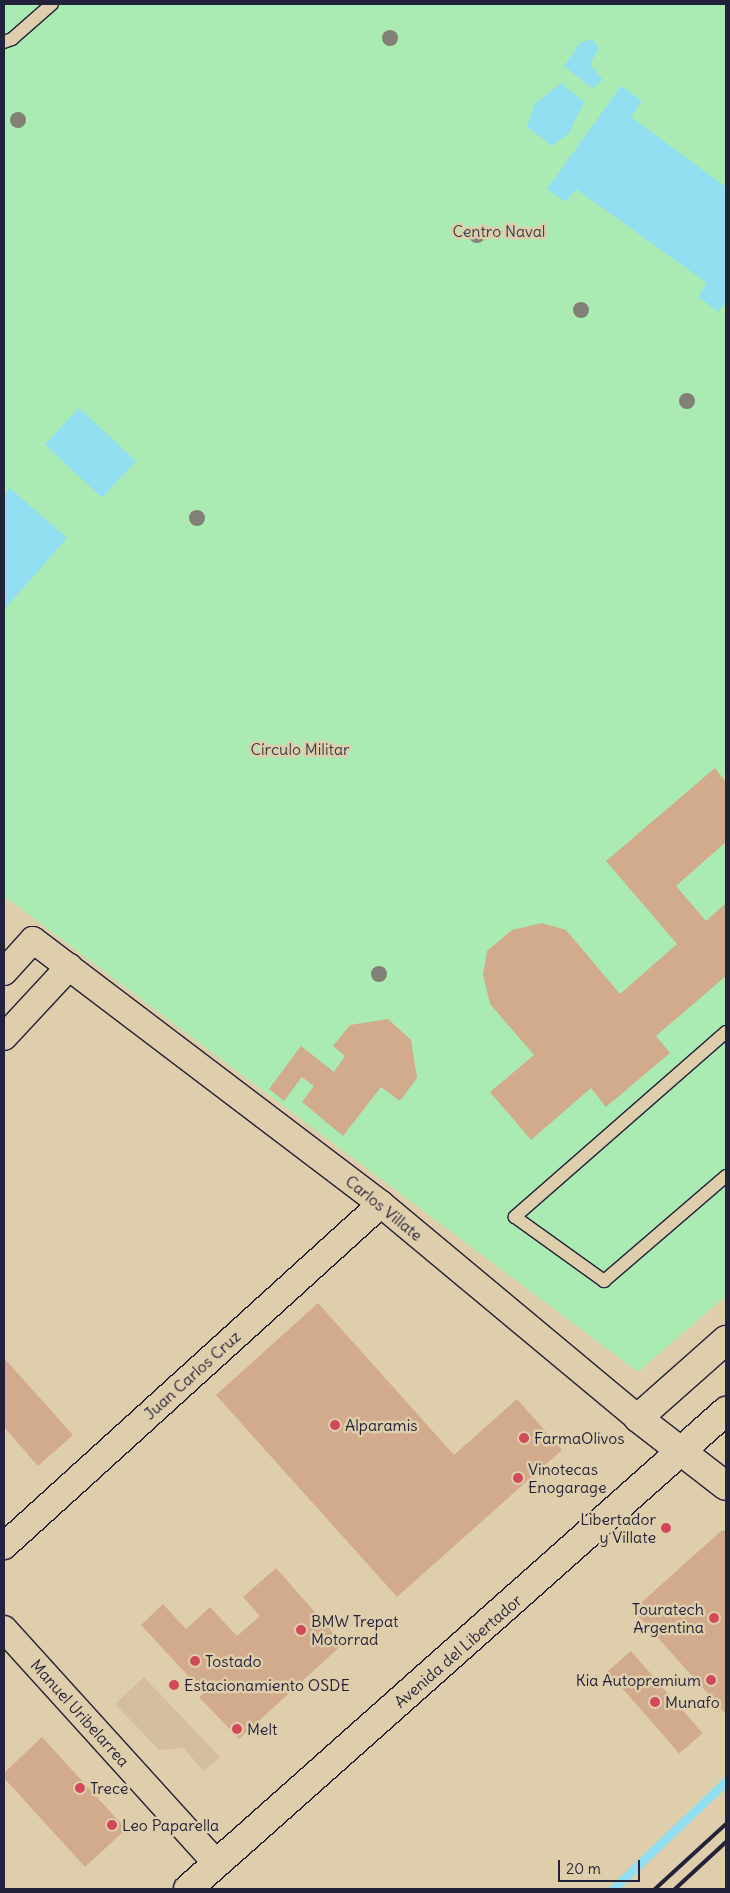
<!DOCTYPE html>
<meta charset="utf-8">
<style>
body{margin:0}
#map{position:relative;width:730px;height:1893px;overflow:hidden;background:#dfceab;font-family:Delius,sans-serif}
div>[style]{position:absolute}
.built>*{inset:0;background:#d4be9e}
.green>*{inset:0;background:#aaebb4}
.water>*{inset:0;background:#92dff1;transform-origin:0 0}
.stream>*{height:9px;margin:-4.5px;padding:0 4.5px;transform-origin:4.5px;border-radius:4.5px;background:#92dff1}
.building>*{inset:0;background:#d2ab8c;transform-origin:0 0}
.roads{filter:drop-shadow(1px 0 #22223b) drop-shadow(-1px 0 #22223b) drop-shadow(0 1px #22223b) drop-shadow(0 -1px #22223b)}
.lane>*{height:12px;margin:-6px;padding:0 6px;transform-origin:6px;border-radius:6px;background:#dfceab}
.street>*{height:26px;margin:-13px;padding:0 13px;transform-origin:13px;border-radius:13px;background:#dfceab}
.secondary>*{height:28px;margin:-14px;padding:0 14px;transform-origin:14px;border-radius:14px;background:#dfceab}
.primary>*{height:28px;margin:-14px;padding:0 14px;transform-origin:14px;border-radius:14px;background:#dfceab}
.rail>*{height:4px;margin:-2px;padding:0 2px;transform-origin:2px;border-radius:2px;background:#22223b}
.trees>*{width:16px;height:16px;margin:-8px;border-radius:50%;background:#828077}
.dots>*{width:14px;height:14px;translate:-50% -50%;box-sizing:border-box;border:2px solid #dfceab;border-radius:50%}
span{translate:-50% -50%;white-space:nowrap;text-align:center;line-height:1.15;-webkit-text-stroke:5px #dfceab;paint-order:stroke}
.park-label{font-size:16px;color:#36404d}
.street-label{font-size:16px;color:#22223b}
.poi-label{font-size:16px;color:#22223b}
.left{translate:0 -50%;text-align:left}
.right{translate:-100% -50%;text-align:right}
.frame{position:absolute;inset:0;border:5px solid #22223b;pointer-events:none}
.scale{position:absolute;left:558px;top:1860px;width:82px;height:22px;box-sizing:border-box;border:2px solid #22223b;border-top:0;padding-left:6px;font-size:15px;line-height:18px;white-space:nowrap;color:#22223b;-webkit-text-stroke:4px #dfceab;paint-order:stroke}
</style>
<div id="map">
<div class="built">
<i style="clip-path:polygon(144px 1677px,220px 1757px,204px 1771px,183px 1748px,159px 1750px,115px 1704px)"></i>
</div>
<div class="green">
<i style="clip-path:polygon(4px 4px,726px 4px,726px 1296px,638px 1372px,4px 896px)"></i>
</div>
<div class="water">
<i style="clip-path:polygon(592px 39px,599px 48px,590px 64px,603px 80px,592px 88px,564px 66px,580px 43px)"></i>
<i style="clip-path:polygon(561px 83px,584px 102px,569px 133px,552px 146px,527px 127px,535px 104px)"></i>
<i style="clip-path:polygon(621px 86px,642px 101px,631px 117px,726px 187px,726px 302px,719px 312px,698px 297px,707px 283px,576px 189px,566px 202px,547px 189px)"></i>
<i style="left:79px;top:408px;width:78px;height:50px;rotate:43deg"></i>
<i style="clip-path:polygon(10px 488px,67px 538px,4px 610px,4px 495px)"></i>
</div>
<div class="stream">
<i style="left:613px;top:1889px;width:156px;rotate:-43.7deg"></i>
</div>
<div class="building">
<i style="clip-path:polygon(715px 768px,726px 782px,726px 842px,676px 886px,706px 921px,726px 903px,726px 976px,656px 1036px,670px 1053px,606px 1107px,591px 1088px,531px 1140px,490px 1092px,534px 1055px,490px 1004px,483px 974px,487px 951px,512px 930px,542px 923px,566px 930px,620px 994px,677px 944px,606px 861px)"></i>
<i style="clip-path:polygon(388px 1019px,411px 1040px,417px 1078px,400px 1101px,381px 1087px,343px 1136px,302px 1102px,314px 1086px,302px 1077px,284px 1101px,269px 1089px,301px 1046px,334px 1072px,345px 1056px,333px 1046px,350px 1025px)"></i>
<i style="clip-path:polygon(318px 1303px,454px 1455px,517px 1399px,562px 1450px,397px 1597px,216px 1395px)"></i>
<i style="clip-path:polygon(4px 1358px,73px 1435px,38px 1466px,4px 1427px)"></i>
<i style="clip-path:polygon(726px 1530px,726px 1714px,633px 1610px,721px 1531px)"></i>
<i style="clip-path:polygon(276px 1568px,343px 1644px,239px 1739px,199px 1697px,204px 1693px,141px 1625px,163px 1604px,186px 1629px,210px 1607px,237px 1636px,260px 1616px,243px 1597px)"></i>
<i style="left:631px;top:1651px;width:109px;height:31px;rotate:49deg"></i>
<i style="clip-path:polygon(42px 1737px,126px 1829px,85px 1867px,4px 1778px,4px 1773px)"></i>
</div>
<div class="roads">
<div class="lane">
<i style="left:4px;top:42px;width:9px;rotate:-21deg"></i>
<i style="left:12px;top:39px;width:53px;rotate:-41.2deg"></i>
<i style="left:726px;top:1032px;width:281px;rotate:138.8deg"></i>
<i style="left:515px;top:1217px;width:110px;rotate:35.7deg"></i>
<i style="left:604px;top:1281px;width:161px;rotate:-40.7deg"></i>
</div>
<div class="street">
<i style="left:4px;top:972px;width:43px;rotate:-47.8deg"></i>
<i style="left:33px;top:940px;width:437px;rotate:37.2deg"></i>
<i style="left:381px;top:1204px;width:334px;rotate:39.8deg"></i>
<i style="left:4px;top:1037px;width:96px;rotate:-47.1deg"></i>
<i style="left:4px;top:1546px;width:509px;rotate:-42.21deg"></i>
<i style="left:4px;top:1629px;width:317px;rotate:47.8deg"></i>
</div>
<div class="secondary">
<i style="left:638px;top:1418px;width:111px;rotate:37.7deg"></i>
</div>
<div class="primary">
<i style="left:638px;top:1418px;width:118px;rotate:-41.6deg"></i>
<i style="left:188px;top:1889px;width:720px;rotate:-41.62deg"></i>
</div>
</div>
<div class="rail">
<i style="left:655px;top:1889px;width:96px;rotate:-42.5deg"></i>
<i style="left:675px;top:1889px;width:69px;rotate:-42.7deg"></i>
</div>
<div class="trees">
<i style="left:390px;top:38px"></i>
<i style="left:18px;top:120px"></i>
<i style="left:477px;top:235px"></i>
<i style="left:581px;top:310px"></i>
<i style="left:687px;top:401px"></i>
<i style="left:197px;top:518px"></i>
<i style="left:379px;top:974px"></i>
</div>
<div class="dots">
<i style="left:335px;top:1425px;background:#d1495b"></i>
<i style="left:524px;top:1438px;background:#d1495b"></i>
<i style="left:518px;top:1478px;background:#d1495b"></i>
<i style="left:666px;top:1528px;background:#d1495b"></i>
<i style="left:714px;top:1618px;background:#d1495b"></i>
<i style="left:301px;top:1630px;background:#d1495b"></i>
<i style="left:195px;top:1661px;background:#d1495b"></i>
<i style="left:711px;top:1680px;background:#d1495b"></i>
<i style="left:174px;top:1685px;background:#d1495b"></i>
<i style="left:655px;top:1702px;background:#d1495b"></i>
<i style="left:237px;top:1729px;background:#d1495b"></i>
<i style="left:80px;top:1788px;background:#d1495b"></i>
<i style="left:112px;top:1825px;background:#d1495b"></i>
</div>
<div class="park-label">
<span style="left:499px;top:231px">Centro Naval</span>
<span style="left:300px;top:749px">Círculo Militar</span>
</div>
<div class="street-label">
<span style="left:384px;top:1208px;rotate:39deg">Carlos Villate</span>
<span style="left:192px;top:1375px;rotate:-42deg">Juan Carlos Cruz</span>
<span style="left:458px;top:1651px;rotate:-41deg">Avenida del Libertador</span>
<span style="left:80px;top:1713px;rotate:48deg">Manuel Uribelarrea</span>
</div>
<div class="poi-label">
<span class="left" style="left:345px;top:1425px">Alparamis</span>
<span class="left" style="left:534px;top:1438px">FarmaOlivos</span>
<span class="left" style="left:528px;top:1478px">Vinotecas<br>Enogarage</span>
<span class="right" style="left:656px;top:1528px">Libertador<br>y Villate</span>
<span class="right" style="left:704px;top:1618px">Touratech<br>Argentina</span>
<span class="left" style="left:311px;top:1630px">BMW Trepat<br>Motorrad</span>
<span class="left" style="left:205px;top:1661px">Tostado</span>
<span class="right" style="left:701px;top:1680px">Kia Autopremium</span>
<span class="left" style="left:184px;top:1685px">Estacionamiento OSDE</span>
<span class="left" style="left:665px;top:1702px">Munafo</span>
<span class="left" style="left:247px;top:1729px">Melt</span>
<span class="left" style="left:90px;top:1788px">Trece</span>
<span class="left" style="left:122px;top:1825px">Leo Paparella</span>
</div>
<div class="frame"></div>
<div class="scale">20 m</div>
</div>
